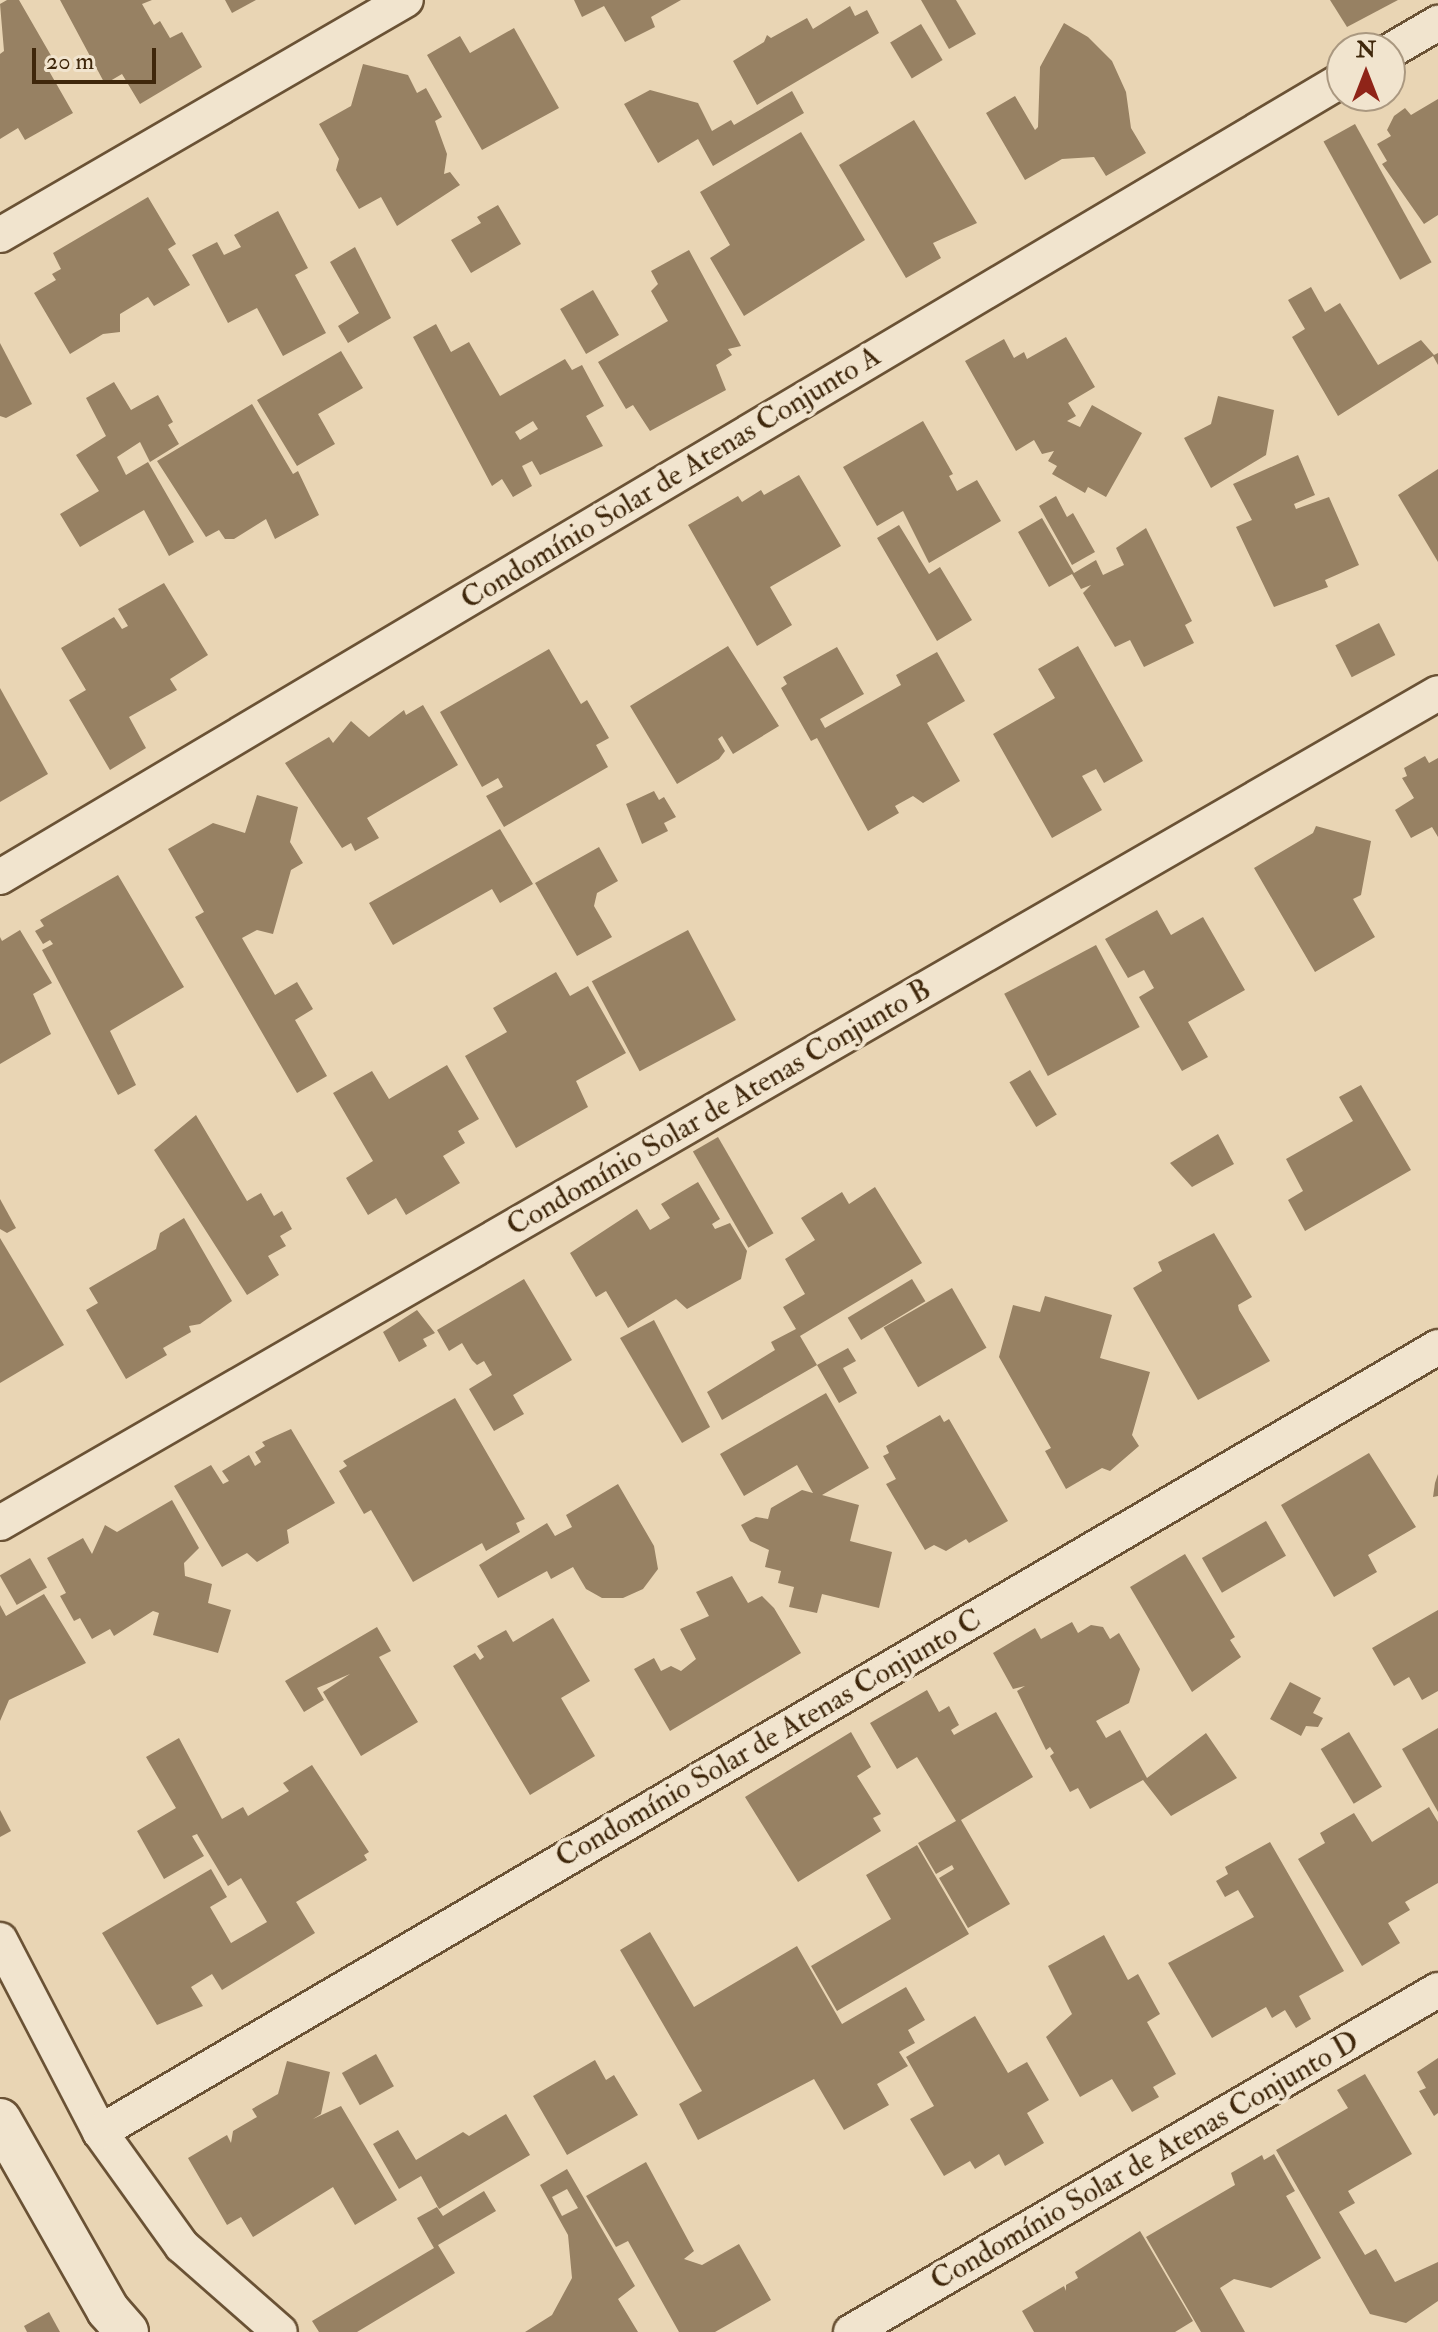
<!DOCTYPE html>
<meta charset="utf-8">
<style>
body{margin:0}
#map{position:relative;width:1438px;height:2332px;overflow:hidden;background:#e9d5b4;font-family:"IM FELL Double Pica",serif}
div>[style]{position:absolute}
.building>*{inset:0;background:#978163;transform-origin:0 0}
.roads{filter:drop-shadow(2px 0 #6a5235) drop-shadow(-2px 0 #6a5235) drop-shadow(0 2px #6a5235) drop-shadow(0 -2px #6a5235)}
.minor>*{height:34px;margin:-17px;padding:0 17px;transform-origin:17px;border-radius:17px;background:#f1e4ce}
.tertiary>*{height:42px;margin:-21px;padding:0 21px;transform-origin:21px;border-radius:21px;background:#f1e4ce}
span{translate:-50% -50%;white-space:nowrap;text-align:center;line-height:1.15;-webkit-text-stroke:8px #f1e4ce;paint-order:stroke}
.street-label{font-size:30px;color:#3f270b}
.north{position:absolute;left:1326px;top:32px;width:80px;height:80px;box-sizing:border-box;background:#f1e4ce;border:2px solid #aa9880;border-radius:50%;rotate:0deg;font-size:22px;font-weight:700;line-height:32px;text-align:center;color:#3f270b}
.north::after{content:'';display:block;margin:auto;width:28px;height:36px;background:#8f2418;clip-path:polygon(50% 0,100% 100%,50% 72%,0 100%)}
.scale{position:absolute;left:32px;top:48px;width:124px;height:36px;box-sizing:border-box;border:4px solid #3f270b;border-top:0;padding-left:10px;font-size:24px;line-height:28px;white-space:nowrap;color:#3f270b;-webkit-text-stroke:6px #f1e4ce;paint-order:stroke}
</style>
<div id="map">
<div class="building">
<i style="clip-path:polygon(7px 0,19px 0,53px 59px,45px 64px,73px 113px,25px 140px,18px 128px,0 139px,0 54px,4px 51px,0 4px)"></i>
<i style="clip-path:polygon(60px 0,152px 0,142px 4px,154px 25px,160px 21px,170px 38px,182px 32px,202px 67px,140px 104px,122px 74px,105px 84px)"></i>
<i style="clip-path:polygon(225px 0,256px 0,232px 13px)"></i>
<i style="clip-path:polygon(574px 0,681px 0,651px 17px,655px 27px,625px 42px,604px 6px,582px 17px)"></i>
<i style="clip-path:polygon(921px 0,956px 0,976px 34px,949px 49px)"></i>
<i style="clip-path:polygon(1330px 0,1398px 0,1347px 27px)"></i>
<i style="clip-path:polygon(850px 6px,855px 16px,867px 10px,879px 33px,757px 105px,733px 61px,764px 42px,767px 35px,771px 38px,807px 18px,813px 29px)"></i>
<i style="clip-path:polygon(1064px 23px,1088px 37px,1112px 61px,1126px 92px,1131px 128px,1146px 153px,1106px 176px,1094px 157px,1062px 159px,1025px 180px,986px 113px,1015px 96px,1035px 130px,1038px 127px,1040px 67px)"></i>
<i style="left:921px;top:24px;width:42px;height:36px;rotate:59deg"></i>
<i style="clip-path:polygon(514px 28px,559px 108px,482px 150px,427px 55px,460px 36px,470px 53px)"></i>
<i style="clip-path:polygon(363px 64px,408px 75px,417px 93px,426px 88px,442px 117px,435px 121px,447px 154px,444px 174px,450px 172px,460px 185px,397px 226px,381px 197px,359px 209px,336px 170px,339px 159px,319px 124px,351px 106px)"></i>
<i style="clip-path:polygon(650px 90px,698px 103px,712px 131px,731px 120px,734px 125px,792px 91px,804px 113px,713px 166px,698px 139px,658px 163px,624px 104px)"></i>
<i style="clip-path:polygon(1438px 99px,1438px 215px,1424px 224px,1382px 164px,1387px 161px,1377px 144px,1391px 136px,1387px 130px,1394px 116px,1405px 108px,1411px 115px)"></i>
<i style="clip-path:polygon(914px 120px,977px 223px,933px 243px,941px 258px,906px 278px,839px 165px)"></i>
<i style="left:1355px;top:124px;width:158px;height:36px;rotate:61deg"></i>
<i style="clip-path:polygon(801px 132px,865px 240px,744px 316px,710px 258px,730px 245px,700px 192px)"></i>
<i style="clip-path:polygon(148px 197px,176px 244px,168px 249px,190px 285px,154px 306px,148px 297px,120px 314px,120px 332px,103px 334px,70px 354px,34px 293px,56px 280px,52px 274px,61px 269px,53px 253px)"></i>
<i style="clip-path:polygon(498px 205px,521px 244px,471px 273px,451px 240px,481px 223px,477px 217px)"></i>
<i style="clip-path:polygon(278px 211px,308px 268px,295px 275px,326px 333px,283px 356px,257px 308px,228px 323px,192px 255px,217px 242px,224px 255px,241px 247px,234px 235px)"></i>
<i style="clip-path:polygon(355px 247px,391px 318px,348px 343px,338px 326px,359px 313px,330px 262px)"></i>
<i style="clip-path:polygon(689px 250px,741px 346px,728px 349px,732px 355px,716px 365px,726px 390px,650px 431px,633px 405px,626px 409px,598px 362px,668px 321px,651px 291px,658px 284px,651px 271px)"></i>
<i style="clip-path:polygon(1311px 287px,1325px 312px,1340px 303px,1378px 365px,1421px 340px,1434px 355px,1438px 353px,1438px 365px,1433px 356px,1338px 416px,1292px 337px,1305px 329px,1288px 300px)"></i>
<i style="left:593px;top:290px;width:52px;height:38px;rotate:60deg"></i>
<i style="clip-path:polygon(evenodd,436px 324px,451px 352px,469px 342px,500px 396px,565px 359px,572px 370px,582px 365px,604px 406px,586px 416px,603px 446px,540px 475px,532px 461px,522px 466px,532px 486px,513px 497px,502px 479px,492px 486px,413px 337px,436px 324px,533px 421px,538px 429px,520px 440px,515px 432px,533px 421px)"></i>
<i style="clip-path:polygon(1066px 337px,1095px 387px,1068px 403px,1076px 416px,1067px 421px,1080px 427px,1092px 405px,1142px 433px,1106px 497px,1088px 487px,1085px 493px,1052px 474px,1057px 466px,1048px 461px,1054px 451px,1042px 454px,1034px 440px,1016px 451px,965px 361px,1004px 339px,1014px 358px,1024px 352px,1027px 359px)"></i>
<i style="clip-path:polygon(0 343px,32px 404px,6px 418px,0 416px)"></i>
<i style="clip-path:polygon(341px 351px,363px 388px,318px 414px,335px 444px,297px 466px,257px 400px)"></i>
<i style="clip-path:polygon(114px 382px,131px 410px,158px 395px,173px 422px,168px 425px,179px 444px,150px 462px,140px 442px,117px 457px,126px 475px,148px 462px,194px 542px,169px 556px,144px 510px,80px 547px,60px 514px,99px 491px,76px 455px,106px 436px,86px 398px)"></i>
<i style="clip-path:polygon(1218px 396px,1274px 410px,1266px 455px,1211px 488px,1184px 438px,1211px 424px)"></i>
<i style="clip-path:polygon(252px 404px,293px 474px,298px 471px,319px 515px,275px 539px,266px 519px,234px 539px,225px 539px,219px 530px,206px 537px,157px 461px)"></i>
<i style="clip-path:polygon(923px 421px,953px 474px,949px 476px,957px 491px,977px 480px,1001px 521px,929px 563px,903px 511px,877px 526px,843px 467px)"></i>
<i style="clip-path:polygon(1298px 455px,1315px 495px,1294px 504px,1296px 509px,1329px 497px,1359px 565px,1325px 580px,1328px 587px,1274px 607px,1236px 527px,1252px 520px,1233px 484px)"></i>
<i style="clip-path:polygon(1438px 469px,1438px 562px,1398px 495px)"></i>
<i style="clip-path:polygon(799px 475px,841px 546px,770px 587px,792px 625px,757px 646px,688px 525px,738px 496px,742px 502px,761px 490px,764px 495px)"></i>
<i style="clip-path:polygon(1056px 496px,1067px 517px,1073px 513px,1095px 552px,1072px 565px,1039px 506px)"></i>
<i style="clip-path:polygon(1042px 518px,1074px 573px,1096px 560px,1103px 575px,1124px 565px,1116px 548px,1146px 528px,1192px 621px,1185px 625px,1194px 643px,1144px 667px,1130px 640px,1115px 647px,1083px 593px,1091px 585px,1081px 589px,1072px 574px,1049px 587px,1018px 532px)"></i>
<i style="clip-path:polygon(899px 525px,929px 574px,940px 567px,972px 620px,937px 641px,877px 538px)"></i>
<i style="clip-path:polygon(164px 583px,208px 655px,170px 679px,177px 690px,129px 717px,146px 748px,110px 770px,69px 700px,86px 690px,61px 648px,114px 617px,122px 629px,128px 626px,118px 609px)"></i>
<i style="left:1379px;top:623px;width:36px;height:49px;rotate:63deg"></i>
<i style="clip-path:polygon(728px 646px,779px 726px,733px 754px,722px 736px,718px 739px,725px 751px,719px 759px,677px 784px,630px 706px)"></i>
<i style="clip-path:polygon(1078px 646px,1143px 761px,1104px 783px,1096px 769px,1082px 776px,1102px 810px,1052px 838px,993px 734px,1055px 698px,1038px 669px)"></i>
<i style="clip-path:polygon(837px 647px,864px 694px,820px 719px,825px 728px,901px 685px,896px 675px,937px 652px,965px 701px,927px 723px,960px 781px,923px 803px,913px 796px,895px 806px,899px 813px,868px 831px,817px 738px,811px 741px,781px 688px,787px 684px,783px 677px)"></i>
<i style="clip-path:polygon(549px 649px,581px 704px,587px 700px,609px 738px,596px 745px,608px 767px,504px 827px,486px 796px,503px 787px,498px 778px,482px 787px,440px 712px)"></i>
<i style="clip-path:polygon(0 688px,48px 774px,0 802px)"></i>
<i style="clip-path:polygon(423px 705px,458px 765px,367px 818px,379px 838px,355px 851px,351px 843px,342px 848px,285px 763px,329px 737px,333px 743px,351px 721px,369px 737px,404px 710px,406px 715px)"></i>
<i style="clip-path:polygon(1425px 756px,1429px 763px,1438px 758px,1438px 837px,1432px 827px,1411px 838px,1395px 810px,1414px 798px,1402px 778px,1407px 776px,1404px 768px)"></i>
<i style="clip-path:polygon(654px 791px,659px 800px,664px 797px,676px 817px,664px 823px,668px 831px,642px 844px,626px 804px)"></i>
<i style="clip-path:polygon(257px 795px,298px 807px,290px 842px,303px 863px,291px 870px,273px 934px,257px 930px,242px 938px,275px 995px,297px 982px,313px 1009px,295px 1020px,327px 1076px,297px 1093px,195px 917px,204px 912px,168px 849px,213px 823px,245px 833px)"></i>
<i style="clip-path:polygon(1316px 826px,1371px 841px,1361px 895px,1353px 899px,1375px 937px,1315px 972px,1254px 868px,1313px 833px)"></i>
<i style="clip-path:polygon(500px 829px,533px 884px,500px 903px,492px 889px,393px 945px,369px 903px)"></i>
<i style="clip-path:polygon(599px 847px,618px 881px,597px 893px,594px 906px,612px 937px,577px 956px,535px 883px)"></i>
<i style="clip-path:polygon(118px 875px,184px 987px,110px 1031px,136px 1085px,118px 1095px,42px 950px,53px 944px,50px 940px,43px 944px,35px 931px,44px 926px,40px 920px)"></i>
<i style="clip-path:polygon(1157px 910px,1171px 935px,1203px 917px,1245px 990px,1188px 1022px,1208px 1057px,1182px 1071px,1139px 997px,1154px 988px,1144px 970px,1128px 978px,1105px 939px)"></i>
<i style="clip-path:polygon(20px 930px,52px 983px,33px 994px,51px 1034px,0 1064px,0 937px,2px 941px)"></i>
<i style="left:688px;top:930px;width:102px;height:109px;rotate:62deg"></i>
<i style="left:1096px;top:945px;width:93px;height:104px;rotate:62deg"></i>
<i style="clip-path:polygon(556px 972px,570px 996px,588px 986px,626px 1053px,576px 1081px,588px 1107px,516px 1148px,465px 1056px,507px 1032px,493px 1008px)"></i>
<i style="clip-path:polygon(447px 1065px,479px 1119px,458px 1131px,465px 1143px,443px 1156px,460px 1183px,406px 1215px,396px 1198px,368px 1215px,346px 1178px,373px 1161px,333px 1093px,372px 1071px,389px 1099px)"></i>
<i style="left:1030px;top:1070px;width:52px;height:24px;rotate:59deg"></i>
<i style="clip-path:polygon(1361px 1085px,1411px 1170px,1305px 1231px,1288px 1200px,1303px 1191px,1286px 1159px,1353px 1121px,1339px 1097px)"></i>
<i style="clip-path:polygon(196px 1115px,247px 1201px,261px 1193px,274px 1216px,282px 1211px,292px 1229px,280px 1236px,286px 1246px,268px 1256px,279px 1275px,247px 1295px,154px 1150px)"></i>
<i style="clip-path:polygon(1218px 1134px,1234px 1164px,1192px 1187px,1170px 1163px)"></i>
<i style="left:718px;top:1137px;width:111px;height:29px;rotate:60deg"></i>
<i style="clip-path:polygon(698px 1182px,720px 1219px,712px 1224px,715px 1229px,730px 1223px,747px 1251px,741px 1279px,687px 1309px,676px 1299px,628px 1328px,606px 1291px,596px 1297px,570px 1253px,637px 1209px,650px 1230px,670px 1218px,661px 1204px)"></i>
<i style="clip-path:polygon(875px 1187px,922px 1263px,800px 1336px,817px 1365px,722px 1420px,707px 1392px,775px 1350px,771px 1342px,796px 1329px,783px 1307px,805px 1294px,785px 1259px,815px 1240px,801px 1218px,842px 1192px,849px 1204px)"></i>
<i style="clip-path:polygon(0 1199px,16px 1228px,7px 1233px,0 1229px)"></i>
<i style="clip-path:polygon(184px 1218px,232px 1301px,200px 1324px,189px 1326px,191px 1332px,163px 1348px,167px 1355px,126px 1379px,86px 1310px,98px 1303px,89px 1288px,156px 1249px,160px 1233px)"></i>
<i style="clip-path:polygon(1214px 1233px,1252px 1297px,1238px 1305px,1239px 1310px,1270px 1361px,1198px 1400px,1133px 1288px,1162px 1271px,1158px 1262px)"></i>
<i style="clip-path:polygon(0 1238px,64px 1345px,0 1383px)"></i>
<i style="clip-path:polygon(524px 1279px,572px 1360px,513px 1395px,524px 1414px,494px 1431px,469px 1389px,492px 1375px,484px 1361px,477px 1365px,472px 1360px,462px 1343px,449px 1351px,437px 1330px)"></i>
<i style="left:912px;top:1279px;width:26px;height:75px;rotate:59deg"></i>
<i style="left:952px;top:1288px;width:69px;height:79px;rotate:60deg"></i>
<i style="clip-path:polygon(1045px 1296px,1112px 1315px,1100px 1358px,1150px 1372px,1132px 1435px,1139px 1446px,1110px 1471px,1102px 1468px,1066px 1489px,1045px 1451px,1051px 1448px,999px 1357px,1013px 1305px,1040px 1312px)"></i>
<i style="clip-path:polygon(417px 1310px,435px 1333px,423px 1339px,427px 1346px,399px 1362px,383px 1332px)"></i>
<i style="clip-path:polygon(654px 1320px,710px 1427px,682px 1443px,620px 1338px)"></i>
<i style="clip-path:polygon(848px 1348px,856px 1361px,843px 1368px,857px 1393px,839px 1403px,817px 1365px)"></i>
<i style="clip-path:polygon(826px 1393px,869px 1468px,822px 1495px,859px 1505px,850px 1541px,892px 1552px,879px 1608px,822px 1594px,817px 1613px,789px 1607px,794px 1587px,778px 1583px,781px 1571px,765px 1567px,769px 1550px,750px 1541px,741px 1525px,756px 1517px,768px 1519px,771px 1508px,802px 1490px,813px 1493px,797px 1465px,744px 1496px,720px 1454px)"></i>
<i style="clip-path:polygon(455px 1398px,525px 1519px,516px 1523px,520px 1532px,486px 1551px,482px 1543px,413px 1582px,371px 1510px,364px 1514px,339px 1471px,347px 1466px,343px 1461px)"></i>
<i style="clip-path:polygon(940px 1415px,944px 1422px,949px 1419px,1008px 1521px,969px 1543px,966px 1539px,946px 1551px,934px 1545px,925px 1550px,886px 1484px,896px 1479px,883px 1456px,889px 1453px,886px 1446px)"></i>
<i style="clip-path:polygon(291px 1429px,335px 1503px,287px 1530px,289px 1543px,257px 1562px,247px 1553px,222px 1567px,174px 1486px,211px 1465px,223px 1484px,229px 1481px,222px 1471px,249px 1455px,255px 1466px,261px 1462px,255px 1452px,265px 1446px,262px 1442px)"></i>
<i style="clip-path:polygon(1369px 1453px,1416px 1527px,1368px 1555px,1377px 1572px,1334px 1597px,1281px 1505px)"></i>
<i style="clip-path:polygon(1438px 1474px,1438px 1496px,1433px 1497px,1435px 1483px)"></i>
<i style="clip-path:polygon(618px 1484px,654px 1546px,658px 1569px,643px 1589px,623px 1598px,602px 1598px,586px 1589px,573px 1567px,551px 1579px,547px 1571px,498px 1598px,479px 1565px,547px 1523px,555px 1536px,572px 1527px,566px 1515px)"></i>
<i style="clip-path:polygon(172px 1500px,199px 1548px,184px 1563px,185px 1576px,212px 1584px,208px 1603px,231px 1610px,218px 1653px,153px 1635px,159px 1613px,153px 1611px,114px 1636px,110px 1629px,92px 1639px,80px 1618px,74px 1621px,60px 1596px,66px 1593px,47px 1558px,83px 1538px,92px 1554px,105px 1525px,117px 1532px)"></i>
<i style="left:1266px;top:1521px;width:40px;height:74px;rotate:60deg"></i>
<i style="clip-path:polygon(1185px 1554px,1235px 1637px,1230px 1640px,1241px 1657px,1192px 1692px,1130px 1587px)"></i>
<i style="left:30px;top:1558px;width:34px;height:35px;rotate:60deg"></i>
<i style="clip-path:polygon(732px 1576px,748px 1603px,762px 1596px,774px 1608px,801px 1653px,670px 1731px,634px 1669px,654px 1658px,661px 1671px,671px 1666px,681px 1671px,696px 1659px,680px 1629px,709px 1616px,696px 1592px)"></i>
<i style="clip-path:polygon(44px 1594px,86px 1663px,9px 1700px,0 1721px,0 1605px,6px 1616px)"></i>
<i style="clip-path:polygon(1438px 1610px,1438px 1691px,1422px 1700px,1409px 1677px,1394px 1686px,1372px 1648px)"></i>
<i style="clip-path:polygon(553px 1618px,590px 1681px,561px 1698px,595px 1756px,530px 1795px,453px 1666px,475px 1653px,480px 1660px,484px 1657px,477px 1646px,506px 1630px,513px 1642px)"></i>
<i style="clip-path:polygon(1072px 1622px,1078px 1633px,1091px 1625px,1103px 1627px,1110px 1639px,1119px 1633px,1140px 1669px,1129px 1703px,1096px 1721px,1106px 1738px,1120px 1730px,1147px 1778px,1206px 1733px,1237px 1778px,1171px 1816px,1143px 1780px,1090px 1809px,1078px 1788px,1070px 1792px,1050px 1756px,1054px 1753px,1050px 1747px,1046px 1750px,1017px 1691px,1025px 1686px,1013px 1689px,993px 1653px,1035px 1628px,1041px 1639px)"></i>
<i style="clip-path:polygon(377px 1627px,391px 1651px,379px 1657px,418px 1722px,361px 1756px,323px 1692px,350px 1674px,317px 1688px,324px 1700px,304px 1712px,285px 1681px)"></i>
<i style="clip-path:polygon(1290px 1682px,1321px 1698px,1313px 1713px,1323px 1718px,1318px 1727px,1306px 1726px,1301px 1736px,1270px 1719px)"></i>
<i style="clip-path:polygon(927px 1690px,939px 1712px,949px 1706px,959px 1725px,951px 1730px,954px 1735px,996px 1712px,1033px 1777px,961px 1820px,1010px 1904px,968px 1928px,939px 1878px,954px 1869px,952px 1865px,936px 1874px,918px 1843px,956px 1821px,917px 1757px,897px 1769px,870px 1723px)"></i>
<i style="clip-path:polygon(1438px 1728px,1438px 1812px,1402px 1749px)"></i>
<i style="clip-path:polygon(851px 1732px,871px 1767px,857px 1776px,881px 1814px,873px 1818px,881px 1831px,798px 1882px,745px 1797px)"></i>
<i style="left:1349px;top:1732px;width:64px;height:33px;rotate:59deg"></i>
<i style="clip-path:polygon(179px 1738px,222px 1819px,243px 1807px,248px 1816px,289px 1791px,283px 1783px,312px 1765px,369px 1852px,364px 1855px,367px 1860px,296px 1902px,315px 1933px,222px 1990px,212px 1974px,191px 1987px,203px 2006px,157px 2025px,102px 1933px,211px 1869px,227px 1897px,210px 1907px,231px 1943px,267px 1922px,241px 1878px,228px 1886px,197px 1834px,192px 1836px,204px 1856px,164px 1879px,137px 1831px,176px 1808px,146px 1757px)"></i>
<i style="clip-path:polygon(1429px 1807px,1438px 1822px,1438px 1883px,1405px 1902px,1410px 1910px,1388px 1923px,1400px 1943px,1362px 1966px,1298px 1859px,1325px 1843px,1320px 1833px,1354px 1813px,1372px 1842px)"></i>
<i style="clip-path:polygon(0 1810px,11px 1831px,0 1837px)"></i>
<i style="clip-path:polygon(1270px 1842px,1344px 1971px,1299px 1996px,1311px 2019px,1296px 2028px,1285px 2010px,1272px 2018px,1266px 2007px,1212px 2038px,1168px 1963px,1254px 1917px,1238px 1890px,1225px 1897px,1216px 1881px,1228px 1874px,1225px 1867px)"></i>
<i style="clip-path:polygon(917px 1845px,969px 1934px,837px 2011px,811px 1966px,891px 1919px,866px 1875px)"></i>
<i style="clip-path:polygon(650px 1932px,694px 2007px,797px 1946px,842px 2024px,906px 1987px,925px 2020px,908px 2030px,915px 2043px,899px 2052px,908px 2066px,877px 2084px,889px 2105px,844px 2130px,814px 2079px,698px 2140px,679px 2104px,702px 2091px,620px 1950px)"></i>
<i style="clip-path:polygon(1104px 1935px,1128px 1980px,1138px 1974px,1160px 2014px,1147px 2022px,1176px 2074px,1153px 2087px,1159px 2097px,1132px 2112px,1112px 2079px,1080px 2097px,1046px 2037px,1072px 2014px,1048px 1966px)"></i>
<i style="clip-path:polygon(975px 2016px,1008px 2073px,1027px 2062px,1049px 2100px,1027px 2113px,1044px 2143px,1005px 2166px,999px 2154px,975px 2169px,970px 2161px,944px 2176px,910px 2119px,934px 2106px,906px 2057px)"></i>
<i style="left:376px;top:2054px;width:37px;height:39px;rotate:61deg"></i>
<i style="clip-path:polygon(1438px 2058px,1438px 2113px,1434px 2116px,1419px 2091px,1426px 2088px,1417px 2072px)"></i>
<i style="clip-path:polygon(595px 2060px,606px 2080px,614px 2075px,638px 2115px,567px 2155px,533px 2096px)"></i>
<i style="clip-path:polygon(287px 2061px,330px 2072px,321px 2114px,313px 2119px,341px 2106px,397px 2200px,355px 2225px,333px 2187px,253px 2237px,241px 2217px,227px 2225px,188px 2158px,227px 2135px,231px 2143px,233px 2131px,257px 2117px,252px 2109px,278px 2094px)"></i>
<i style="clip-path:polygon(1365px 2074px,1412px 2154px,1348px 2191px,1355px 2203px,1339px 2212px,1365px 2255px,1376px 2249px,1395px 2282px,1438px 2262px,1438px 2301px,1406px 2323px,1370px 2314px,1276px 2150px,1348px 2108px,1337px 2090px)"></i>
<i style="clip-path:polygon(506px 2114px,530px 2155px,439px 2209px,421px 2176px,399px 2189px,373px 2144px,398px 2130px,416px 2160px,463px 2132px,469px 2136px)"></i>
<i style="clip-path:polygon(1274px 2154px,1295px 2191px,1286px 2196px,1321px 2258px,1271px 2288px,1234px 2279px,1220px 2288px,1245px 2332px,1201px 2332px,1146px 2237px,1235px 2185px,1231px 2173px,1262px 2155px,1264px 2160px)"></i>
<i style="clip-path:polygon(646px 2162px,694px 2251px,684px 2259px,702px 2265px,739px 2244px,771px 2300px,715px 2332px,679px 2332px,628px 2241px,616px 2247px,586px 2196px)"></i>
<i style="clip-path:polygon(evenodd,567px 2169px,635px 2286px,618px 2299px,638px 2332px,525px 2332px,552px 2315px,572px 2278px,568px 2235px,540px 2185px,567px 2169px,567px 2189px,578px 2208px,562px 2216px,552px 2197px,567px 2189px)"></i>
<i style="clip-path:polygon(484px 2191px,496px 2211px,438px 2245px,455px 2273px,357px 2332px,319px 2332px,312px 2321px,434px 2248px,417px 2218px,437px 2207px,443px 2216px)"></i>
<i style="clip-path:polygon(1140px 2231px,1193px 2321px,1175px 2332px,1034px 2332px,1022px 2311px,1064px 2286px,1066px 2291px,1066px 2285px,1078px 2278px,1075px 2272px)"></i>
<i style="clip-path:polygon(49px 2312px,60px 2332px,27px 2332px,24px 2326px)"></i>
</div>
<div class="roads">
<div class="minor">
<i style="left:1390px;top:51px;width:56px;rotate:-30.3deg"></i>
<i style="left:0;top:235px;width:469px;rotate:-30.1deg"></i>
<i style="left:0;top:877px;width:1561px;rotate:-30.71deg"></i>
<i style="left:0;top:1523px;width:1660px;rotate:-29.99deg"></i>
<i style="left:0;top:1940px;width:216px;rotate:62.5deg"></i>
<i style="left:100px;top:2132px;width:140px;rotate:54.3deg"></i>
<i style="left:182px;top:2246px;width:130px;rotate:41.3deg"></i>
<i style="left:100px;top:2132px;width:1551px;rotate:-30.4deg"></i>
<i style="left:851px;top:2332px;width:679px;rotate:-30.23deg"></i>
</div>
<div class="tertiary">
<i style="left:0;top:2120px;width:219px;rotate:60.4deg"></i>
<i style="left:108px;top:2310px;width:29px;rotate:49deg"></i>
</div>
</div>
<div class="street-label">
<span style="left:671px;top:478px;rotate:-31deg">Condomínio Solar de Atenas Conjunto A</span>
<span style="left:719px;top:1108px;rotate:-30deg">Condomínio Solar de Atenas Conjunto B</span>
<span style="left:769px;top:1739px;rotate:-30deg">Condomínio Solar de Atenas Conjunto C</span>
<span style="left:1145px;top:2161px;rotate:-30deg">Condomínio Solar de Atenas Conjunto D</span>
</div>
<div class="north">N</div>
<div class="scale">20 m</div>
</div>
